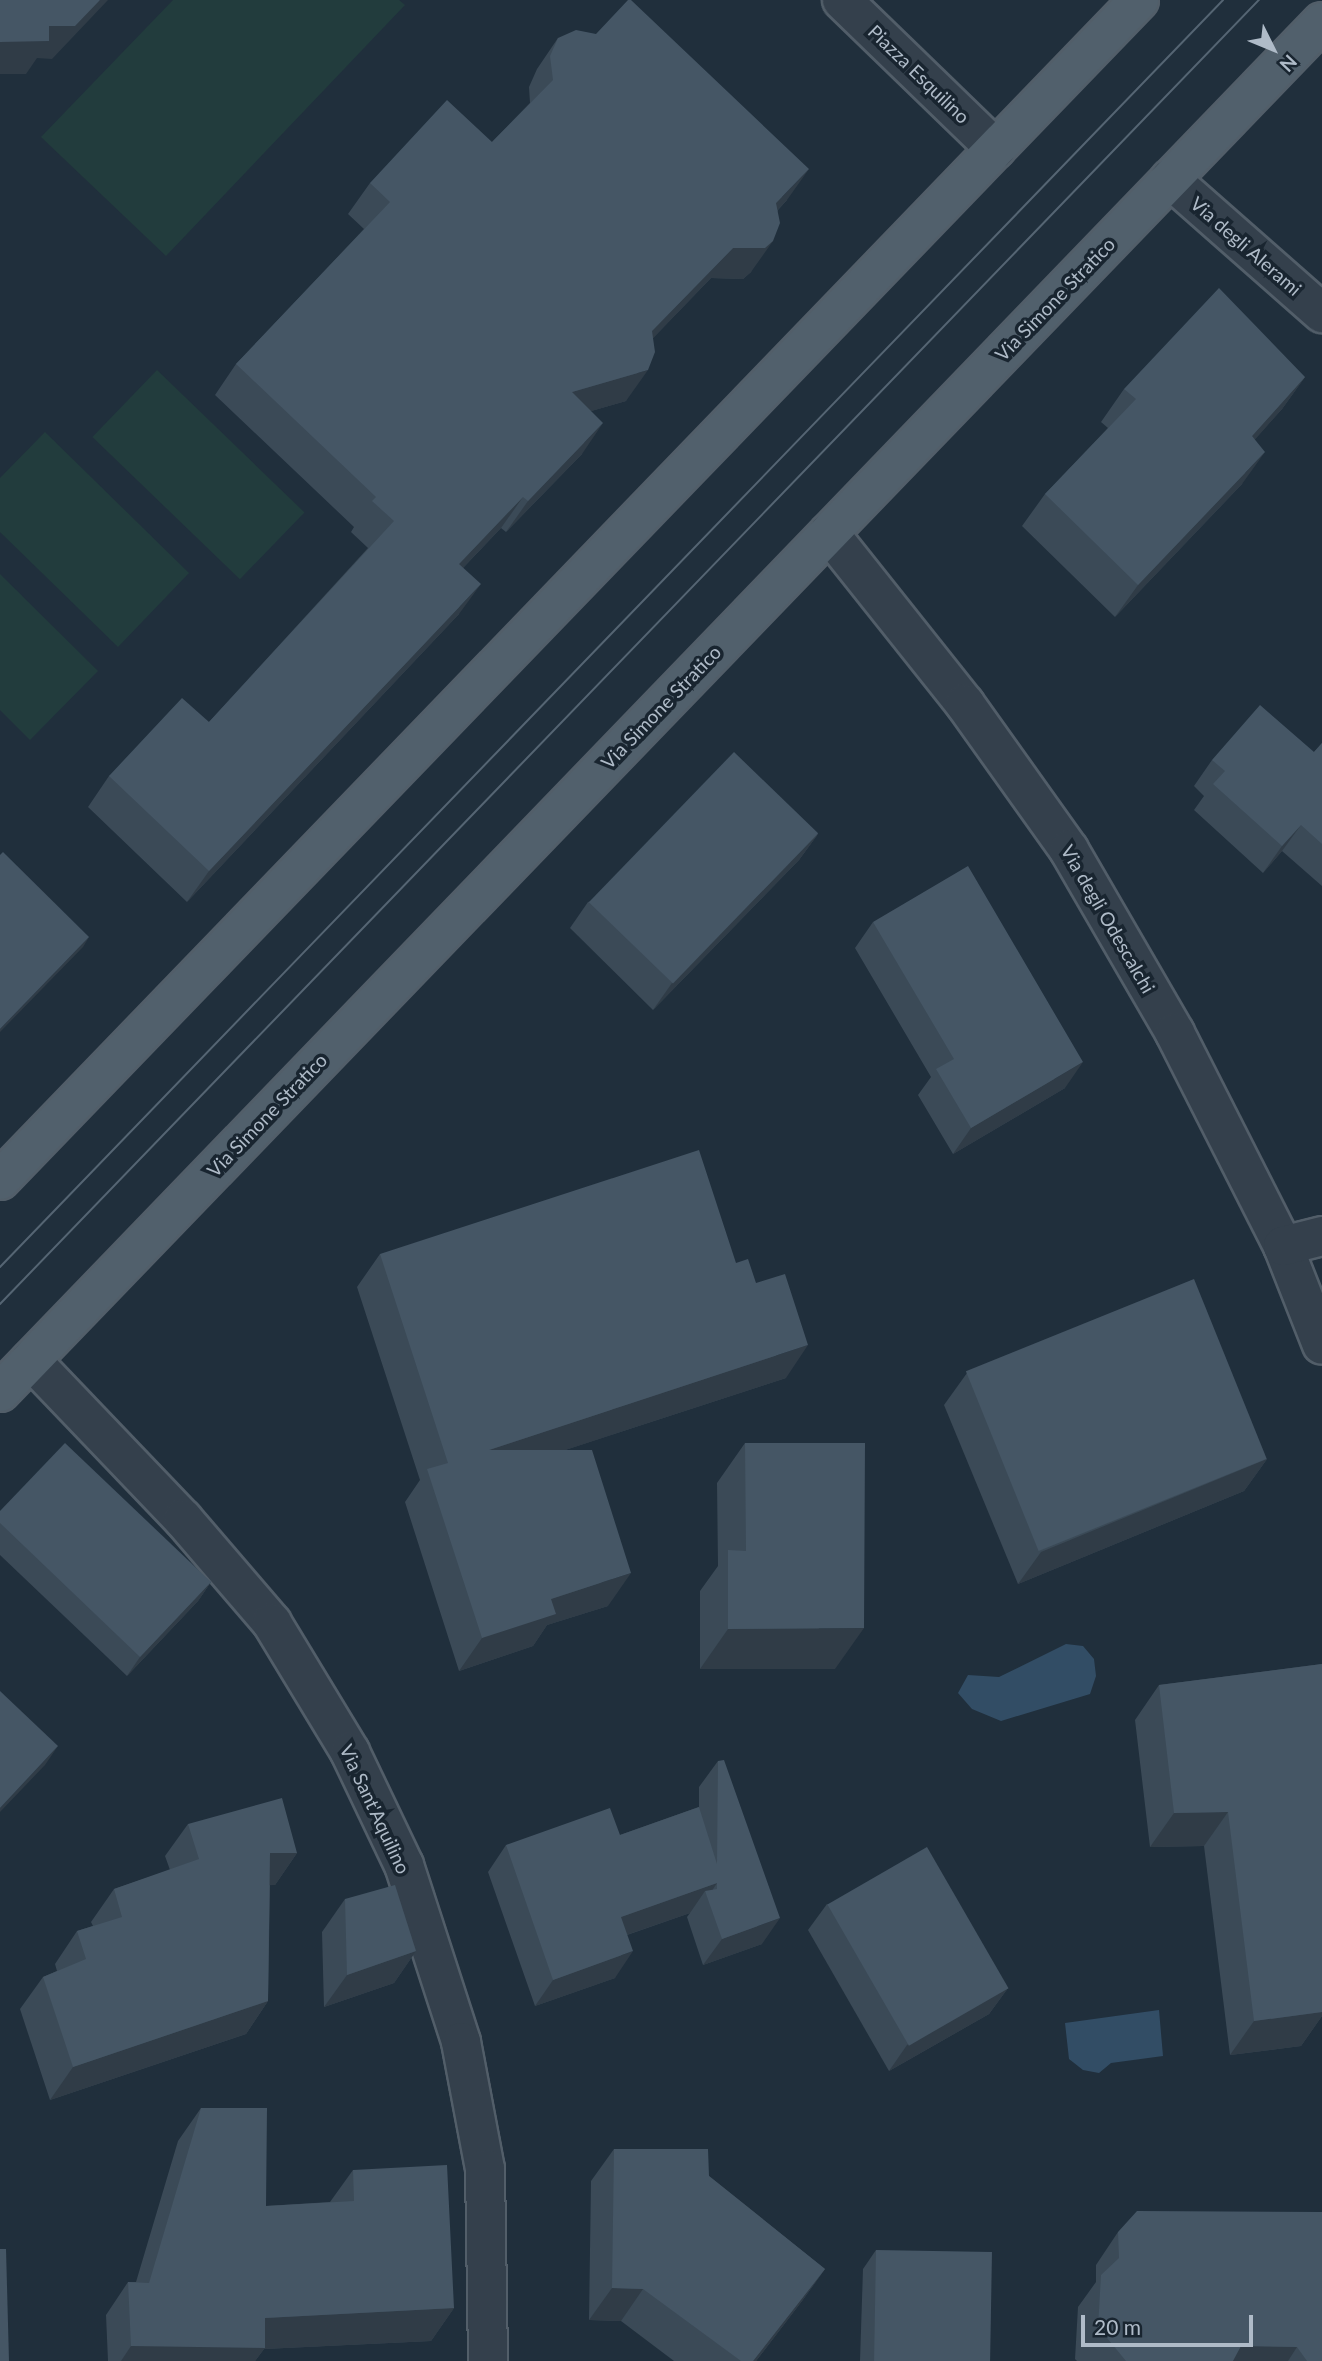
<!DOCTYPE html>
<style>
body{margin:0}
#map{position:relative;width:1322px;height:2361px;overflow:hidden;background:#202f3c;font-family:Lato,sans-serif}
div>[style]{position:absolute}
.green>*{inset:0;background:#223c3d;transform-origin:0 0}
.water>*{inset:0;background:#324d65}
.roads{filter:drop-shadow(2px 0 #525e69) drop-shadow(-2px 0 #525e69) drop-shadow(0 2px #525e69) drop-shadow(0 -2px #525e69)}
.street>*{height:38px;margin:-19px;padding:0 19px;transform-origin:19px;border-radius:19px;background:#34404c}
.primary>*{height:38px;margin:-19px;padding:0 19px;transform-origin:19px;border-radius:19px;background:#51606c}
.tram>*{height:2px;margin:-1px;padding:0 1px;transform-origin:1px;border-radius:1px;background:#556573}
.wall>*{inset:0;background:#3b4a57}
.shaded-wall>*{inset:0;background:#303c47}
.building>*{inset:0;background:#455665;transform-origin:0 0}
span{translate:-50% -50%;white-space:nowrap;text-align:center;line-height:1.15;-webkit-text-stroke:7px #192530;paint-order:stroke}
.street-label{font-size:19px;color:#afbbc8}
.north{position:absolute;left:1238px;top:14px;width:70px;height:70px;-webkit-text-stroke:5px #192530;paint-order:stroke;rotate:133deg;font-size:19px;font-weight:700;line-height:28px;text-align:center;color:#afbbc8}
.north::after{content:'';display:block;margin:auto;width:24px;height:32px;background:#afbbc8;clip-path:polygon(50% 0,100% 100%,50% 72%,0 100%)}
.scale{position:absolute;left:1081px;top:2315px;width:172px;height:32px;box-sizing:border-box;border:4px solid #afbbc8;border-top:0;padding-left:9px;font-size:21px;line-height:24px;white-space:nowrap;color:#afbbc8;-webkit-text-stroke:5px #192530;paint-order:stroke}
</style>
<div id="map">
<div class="green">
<i style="clip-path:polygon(173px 0,399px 0,405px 5px,166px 256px,41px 137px)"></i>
<i style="left:157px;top:370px;width:205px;height:93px;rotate:44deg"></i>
<i style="clip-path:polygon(45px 432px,189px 573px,118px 647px,0 532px,0 478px)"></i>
<i style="clip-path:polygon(0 574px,98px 671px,30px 740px,0 710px)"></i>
</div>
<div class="water">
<i style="clip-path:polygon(1066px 1644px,1083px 1646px,1094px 1659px,1096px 1676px,1090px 1694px,1001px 1721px,972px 1709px,958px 1693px,968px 1675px,999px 1677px)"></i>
<i style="clip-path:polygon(1159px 2010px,1163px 2056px,1111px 2063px,1099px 2073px,1083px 2070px,1069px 2059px,1065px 2023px)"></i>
</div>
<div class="roads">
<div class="street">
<i style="left:842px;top:0;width:214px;rotate:44.1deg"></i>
<i style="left:1170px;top:179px;width:203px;rotate:41.4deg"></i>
<i style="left:829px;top:533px;width:218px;rotate:51.5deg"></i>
<i style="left:965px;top:704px;width:179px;rotate:54.5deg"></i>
<i style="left:1069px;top:850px;width:211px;rotate:59.9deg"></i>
<i style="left:1175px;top:1033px;width:239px;rotate:63.1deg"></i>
<i style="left:1283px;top:1246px;width:106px;rotate:68.5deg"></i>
<i style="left:1283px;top:1246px;width:40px;rotate:-14.4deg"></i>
<i style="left:31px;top:1360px;width:220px;rotate:46.3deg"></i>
<i style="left:183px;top:1519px;width:137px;rotate:49.4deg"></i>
<i style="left:272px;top:1623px;width:151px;rotate:58.8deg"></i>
<i style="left:350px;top:1752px;width:125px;rotate:64.5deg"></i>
<i style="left:404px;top:1865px;width:186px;rotate:72.1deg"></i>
<i style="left:461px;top:2042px;width:129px;rotate:79.3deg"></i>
<i style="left:485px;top:2169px;width:192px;rotate:89.1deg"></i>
</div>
<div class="primary">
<i style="left:0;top:1180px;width:1640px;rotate:-46.01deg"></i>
<i style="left:0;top:1392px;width:1904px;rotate:-46.02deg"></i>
</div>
</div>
<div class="tram">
<i style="left:0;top:1267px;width:1761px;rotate:-46.01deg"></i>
<i style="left:0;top:1304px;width:1813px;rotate:-46.01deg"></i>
</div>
<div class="wall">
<i style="clip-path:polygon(558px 38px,787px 200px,778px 210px,751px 272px,743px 279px,711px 278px,653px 338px,626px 401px,591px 411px,582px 454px,506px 532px,501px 528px,463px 568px,459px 614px,187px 902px,88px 807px,109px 776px,209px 722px,368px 548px,351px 532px,354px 527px,215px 395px,236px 364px,364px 229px,348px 214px,370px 183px,492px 142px,530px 103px,529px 87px,537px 69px)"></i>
<i style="clip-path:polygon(1305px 377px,1282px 409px,1255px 439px,1242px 484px,1115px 617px,1022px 526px,1045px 494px,1108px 428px,1101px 422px,1124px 389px)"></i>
<i style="clip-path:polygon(1322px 743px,1322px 886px,1282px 851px,1263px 873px,1194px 810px,1204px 796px,1194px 786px,1212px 760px,1314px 752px)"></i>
<i style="clip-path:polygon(818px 834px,799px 860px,653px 1010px,570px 928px,588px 902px)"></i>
<i style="clip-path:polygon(873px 922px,1065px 1088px,953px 1154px,918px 1095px,931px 1077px,855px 948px)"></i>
<i style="clip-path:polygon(380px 1254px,736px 1263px,786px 1378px,565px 1450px,608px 1606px,547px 1625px,533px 1646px,459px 1671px,405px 1502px,420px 1480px,357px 1287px)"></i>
<i style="clip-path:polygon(967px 1373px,1267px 1459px,1244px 1491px,1018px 1584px,944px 1405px)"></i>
<i style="clip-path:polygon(745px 1443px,835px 1669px,700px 1669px,700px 1591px,718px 1566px,717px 1483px)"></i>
<i style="clip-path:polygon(0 1511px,211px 1582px,198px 1601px,127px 1676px,0 1555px)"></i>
<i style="clip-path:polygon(1322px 1664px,1322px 2016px,1301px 2046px,1230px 2055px,1204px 1846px,1150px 1847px,1135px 1720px,1159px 1685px)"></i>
<i style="clip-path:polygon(718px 1761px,762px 1944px,703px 1965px,687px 1917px,690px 1913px,627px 1935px,615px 1978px,535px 2006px,488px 1872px,506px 1845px,620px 1835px,699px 1807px,699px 1787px)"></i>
<i style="clip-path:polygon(188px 1824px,297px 1853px,275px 1885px,270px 1885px,268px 2001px,246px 2034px,50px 2100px,20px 2009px,43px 1977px,57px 1971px,55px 1964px,77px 1931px,93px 1926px,91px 1922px,114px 1889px,170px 1870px,165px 1856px)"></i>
<i style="clip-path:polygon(345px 1899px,416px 1951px,394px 1983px,324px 2007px,322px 1932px)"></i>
<i style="clip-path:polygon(827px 1904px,1008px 1988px,989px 2014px,889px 2071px,808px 1930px)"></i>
<i style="clip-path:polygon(201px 2108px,266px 2206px,330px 2202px,353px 2170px,454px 2308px,431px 2341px,264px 2349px,255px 2361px,108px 2361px,106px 2315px,128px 2282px,136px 2282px,178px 2141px)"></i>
<i style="clip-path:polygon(614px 2149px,709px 2176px,825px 2269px,802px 2301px,756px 2361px,674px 2361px,621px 2321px,589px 2320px,591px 2181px)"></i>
<i style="clip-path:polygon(1118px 2232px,1322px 2361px,1077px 2361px,1075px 2359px,1078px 2307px,1096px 2282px,1096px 2265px)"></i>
<i style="clip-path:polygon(876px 2250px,989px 2361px,860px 2361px,863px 2269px)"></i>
</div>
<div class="shaded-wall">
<i style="clip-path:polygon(100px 0,108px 0,52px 59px,37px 58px,26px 74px,0 74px,0 42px)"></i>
<i style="clip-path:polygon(809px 169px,787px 200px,755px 234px,776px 203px)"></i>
<i style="clip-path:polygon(773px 241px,751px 272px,743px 279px,711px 278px,630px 362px,652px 331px,733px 248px)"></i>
<i style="clip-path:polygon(648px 370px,626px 401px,550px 423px,572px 392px)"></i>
<i style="clip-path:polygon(1305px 377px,1282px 409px,1230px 468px,1252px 436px)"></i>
<i style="clip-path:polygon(603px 423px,582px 454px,506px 532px,528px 501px)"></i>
<i style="clip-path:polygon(1265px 452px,1242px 484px,1115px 617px,1138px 585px)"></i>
<i style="clip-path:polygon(523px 497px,501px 528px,437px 595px,459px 564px)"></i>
<i style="clip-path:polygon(481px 584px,459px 614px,187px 902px,209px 871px)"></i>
<i style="clip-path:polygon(1301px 825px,1282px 851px,1263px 873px,1282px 846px)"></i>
<i style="clip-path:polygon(818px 834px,799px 860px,653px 1010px,672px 983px)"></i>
<i style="clip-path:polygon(89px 937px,83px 947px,0 1032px,0 1029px)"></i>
<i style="clip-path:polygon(1083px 1062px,1065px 1088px,953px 1154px,971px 1128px)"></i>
<i style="clip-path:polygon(808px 1345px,786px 1378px,467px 1482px,489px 1450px)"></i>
<i style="clip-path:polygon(1267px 1459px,1244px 1491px,1018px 1584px,1041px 1552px)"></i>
<i style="clip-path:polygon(631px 1573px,608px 1606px,547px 1625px,533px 1646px,459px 1671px,482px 1638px,551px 1599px)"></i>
<i style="clip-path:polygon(211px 1582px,198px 1601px,127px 1676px,140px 1657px)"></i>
<i style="clip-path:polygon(864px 1628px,835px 1669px,700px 1669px,728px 1629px)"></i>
<i style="clip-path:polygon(58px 1746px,45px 1765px,0 1812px,0 1808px)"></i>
<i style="clip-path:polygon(1228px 1812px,1204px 1846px,1150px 1847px,1174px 1813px)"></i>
<i style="clip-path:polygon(270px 1853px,297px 1853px,275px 1885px,247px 1886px)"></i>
<i style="clip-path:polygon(717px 1883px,708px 1897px,705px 1891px,690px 1913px,603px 1943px,621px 1917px)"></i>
<i style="clip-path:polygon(780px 1918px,762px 1944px,703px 1965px,722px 1939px)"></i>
<i style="clip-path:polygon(416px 1951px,394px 1983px,324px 2007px,347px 1975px)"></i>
<i style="clip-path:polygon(633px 1951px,615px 1978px,535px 2006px,553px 1980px)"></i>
<i style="clip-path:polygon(1008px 1988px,989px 2014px,889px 2071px,907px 2045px)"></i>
<i style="clip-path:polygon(268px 2001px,246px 2034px,50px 2100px,73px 2067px)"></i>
<i style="clip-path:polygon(1322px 2012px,1322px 2016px,1301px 2046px,1230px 2055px,1254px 2021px)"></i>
<i style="clip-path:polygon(825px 2269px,802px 2301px,756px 2361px,753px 2361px)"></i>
<i style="clip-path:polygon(612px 2288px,643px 2289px,621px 2321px,589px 2320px)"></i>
<i style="clip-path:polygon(454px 2308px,431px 2341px,264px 2349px,255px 2361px,121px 2361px,131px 2346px,265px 2318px)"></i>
<i style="clip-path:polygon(1241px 2346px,1297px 2347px,1288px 2361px,1231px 2361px)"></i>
</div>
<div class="building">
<i style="clip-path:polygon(0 0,100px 0,75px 26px,49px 26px,49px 41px,0 42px)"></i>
<i style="clip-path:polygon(628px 0,631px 0,809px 169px,776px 203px,780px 223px,773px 241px,765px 248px,733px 248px,652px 331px,655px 352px,648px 370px,572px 392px,603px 423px,528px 501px,523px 497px,459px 564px,481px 584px,209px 871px,109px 776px,182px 698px,209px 722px,394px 521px,372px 501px,376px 497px,236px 364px,390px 202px,370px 183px,447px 100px,492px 142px,553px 80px,550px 56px,558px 38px,576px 30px,596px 34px)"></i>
<i style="clip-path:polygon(1219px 288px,1305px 377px,1252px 436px,1265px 452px,1138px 585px,1045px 494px,1136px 399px,1124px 389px)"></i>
<i style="clip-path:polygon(1260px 705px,1314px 752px,1322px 743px,1322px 844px,1301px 825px,1282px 846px,1213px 784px,1225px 771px,1212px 760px)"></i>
<i style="left:734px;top:752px;width:117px;height:209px;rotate:44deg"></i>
<i style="clip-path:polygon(3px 852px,89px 937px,0 1029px,0 855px)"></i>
<i style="clip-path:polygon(968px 866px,1083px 1062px,971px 1128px,936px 1069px,954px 1059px,873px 922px)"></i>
<i style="clip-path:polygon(699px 1150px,736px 1263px,748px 1259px,756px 1283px,785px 1274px,808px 1345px,489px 1450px,592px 1450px,631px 1573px,551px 1599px,556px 1614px,482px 1638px,427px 1469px,448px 1463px,380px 1254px)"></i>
<i style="left:1194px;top:1279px;width:194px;height:246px;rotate:68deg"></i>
<i style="clip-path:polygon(65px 1443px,211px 1582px,140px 1657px,0 1523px,0 1511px)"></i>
<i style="clip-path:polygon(745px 1443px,865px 1443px,864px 1628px,728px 1629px,728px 1550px,746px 1551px)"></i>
<i style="clip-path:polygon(1322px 1664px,1322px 2012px,1254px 2021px,1228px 1812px,1174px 1813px,1159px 1685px)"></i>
<i style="clip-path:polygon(0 1691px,58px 1746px,0 1808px)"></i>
<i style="clip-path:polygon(724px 1760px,780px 1918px,722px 1939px,705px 1891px,717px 1889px,717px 1883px,621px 1917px,633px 1951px,553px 1980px,506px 1845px,610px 1808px,620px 1835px,699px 1807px,717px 1864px,718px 1761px)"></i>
<i style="clip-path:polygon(282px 1798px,297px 1853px,270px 1853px,268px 2001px,73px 2067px,43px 1977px,86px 1959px,77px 1931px,122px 1917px,114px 1889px,199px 1859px,188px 1824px)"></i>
<i style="left:927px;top:1847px;width:163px;height:115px;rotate:60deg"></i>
<i style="clip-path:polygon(395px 1885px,416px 1951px,347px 1975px,345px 1899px)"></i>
<i style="clip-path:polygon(201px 2108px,267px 2108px,266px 2206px,354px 2201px,353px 2170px,447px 2165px,454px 2308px,265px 2318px,265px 2348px,131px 2346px,128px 2282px,149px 2283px)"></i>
<i style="clip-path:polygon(614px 2149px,708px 2149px,709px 2176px,825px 2269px,753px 2361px,741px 2361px,643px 2289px,612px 2288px)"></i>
<i style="clip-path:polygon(1137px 2211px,1322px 2212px,1322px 2361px,1307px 2361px,1297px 2347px,1241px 2346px,1233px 2361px,1126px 2361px,1098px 2327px,1101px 2275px,1119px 2258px,1118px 2232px)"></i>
<i style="clip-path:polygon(0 2249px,6px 2249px,9px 2361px,0 2361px)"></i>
<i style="left:876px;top:2250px;width:116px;height:111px;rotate:1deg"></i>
</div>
<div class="street-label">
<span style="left:919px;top:74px;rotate:44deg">Piazza Esquilino</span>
<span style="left:1246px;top:246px;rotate:41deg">Via degli Alerami</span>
<span style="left:1055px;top:299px;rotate:-46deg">Via Simone Stratico</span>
<span style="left:661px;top:707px;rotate:-46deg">Via Simone Stratico</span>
<span style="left:1108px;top:919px;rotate:60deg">Via degli Odescalchi</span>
<span style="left:267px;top:1115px;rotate:-46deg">Via Simone Stratico</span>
<span style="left:375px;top:1809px;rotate:65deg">Via Sant'Aquilino</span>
</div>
<div class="north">N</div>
<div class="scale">20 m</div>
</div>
